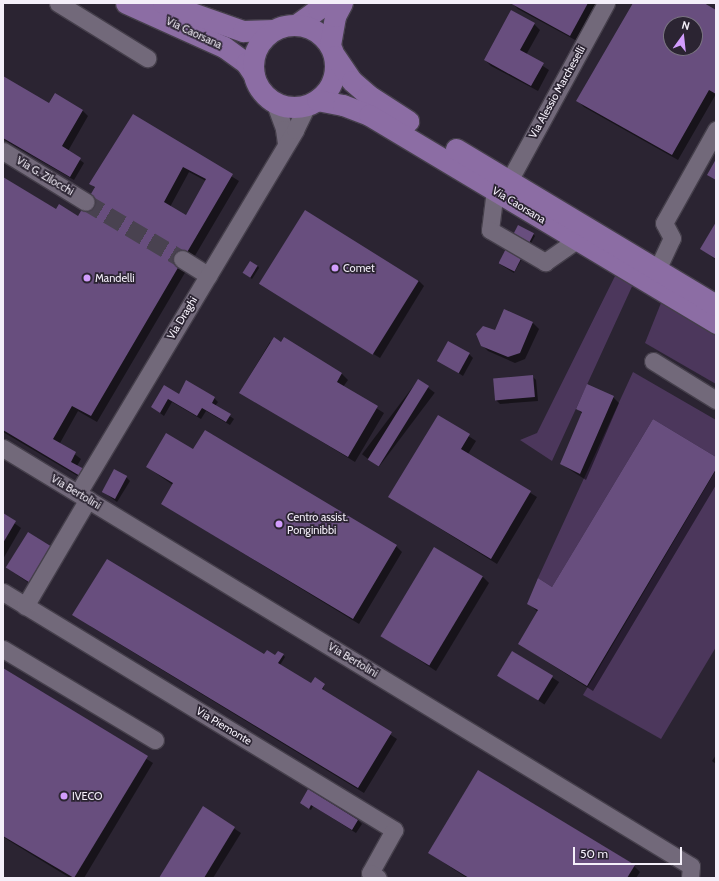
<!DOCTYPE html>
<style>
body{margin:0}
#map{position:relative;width:719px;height:881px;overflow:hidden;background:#2b2432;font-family:Cabin,sans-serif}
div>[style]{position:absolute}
.green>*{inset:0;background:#4c375c}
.shadow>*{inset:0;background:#0007;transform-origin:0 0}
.building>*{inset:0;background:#684e7e;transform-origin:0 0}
.minor-tunnel>*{height:17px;margin-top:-8.5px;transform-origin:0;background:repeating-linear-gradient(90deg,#494250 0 17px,transparent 0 25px)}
.roads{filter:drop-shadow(1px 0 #453f4b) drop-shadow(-1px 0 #453f4b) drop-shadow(0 1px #453f4b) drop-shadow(0 -1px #453f4b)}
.minor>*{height:17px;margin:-8.5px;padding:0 8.5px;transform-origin:8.5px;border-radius:8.5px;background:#72697a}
.major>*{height:21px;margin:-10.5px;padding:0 10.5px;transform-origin:10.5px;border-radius:10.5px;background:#8c6da4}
.major>.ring{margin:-10.5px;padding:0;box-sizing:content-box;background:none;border:21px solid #8c6da4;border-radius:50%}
.dots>*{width:11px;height:11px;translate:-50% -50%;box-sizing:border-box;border:2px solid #2b2432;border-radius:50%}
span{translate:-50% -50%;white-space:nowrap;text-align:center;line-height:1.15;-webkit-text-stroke:3.5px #2b2432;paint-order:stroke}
.street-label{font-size:11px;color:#f4eff9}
.poi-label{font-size:11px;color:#f4eff9}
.left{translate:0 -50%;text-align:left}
.frame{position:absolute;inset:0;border:4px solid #f4eff9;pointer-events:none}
.north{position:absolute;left:663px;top:16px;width:40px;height:40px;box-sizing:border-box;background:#2b2432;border:1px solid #7b7582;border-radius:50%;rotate:15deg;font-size:11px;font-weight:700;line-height:16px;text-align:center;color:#f4eff9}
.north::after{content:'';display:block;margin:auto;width:14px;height:18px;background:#d29dfd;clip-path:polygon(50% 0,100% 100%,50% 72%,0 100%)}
.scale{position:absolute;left:573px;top:847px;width:109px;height:18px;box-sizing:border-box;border:2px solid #f4eff9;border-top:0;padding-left:5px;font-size:12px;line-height:14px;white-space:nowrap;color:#f4eff9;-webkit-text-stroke:3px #2b2432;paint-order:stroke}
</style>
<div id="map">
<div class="green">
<i style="clip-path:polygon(618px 270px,635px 280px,552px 461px,520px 440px,537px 433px)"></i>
<i style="clip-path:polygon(661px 303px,716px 336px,716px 384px,645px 343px)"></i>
<i style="clip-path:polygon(633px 372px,716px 420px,716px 457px,653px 419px,552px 587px,538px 578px)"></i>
<i style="clip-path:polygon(716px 470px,716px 647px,661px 739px,583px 695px)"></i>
</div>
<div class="shadow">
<i style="clip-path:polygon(512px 3px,597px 3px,577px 41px,518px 9px)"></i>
<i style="clip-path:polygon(evenodd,634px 3px,702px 3px,716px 11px,716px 94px,678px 160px,584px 107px,578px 101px,634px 3px,671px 24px,695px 24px,695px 48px,671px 48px,671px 24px)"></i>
<i style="clip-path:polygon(534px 24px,540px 30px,526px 55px,549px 70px,538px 91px,491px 66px,485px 60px)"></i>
<i style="clip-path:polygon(3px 77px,49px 104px,82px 110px,88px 116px,68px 151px,84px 163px,74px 180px,3px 139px)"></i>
<i style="clip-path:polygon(evenodd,133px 115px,239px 181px,97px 422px,78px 411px,60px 443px,81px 459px,77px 466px,86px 481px,3px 432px,3px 179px,56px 210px,78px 217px,95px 188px,91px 184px,133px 115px,189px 172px,206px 181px,187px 216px,170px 207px,189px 172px)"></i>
<i style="clip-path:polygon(716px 224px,716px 260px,702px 249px)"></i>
<i style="clip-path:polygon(533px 234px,535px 236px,514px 273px,498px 263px)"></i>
<i style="clip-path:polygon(258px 266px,259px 268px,252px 279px,244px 273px)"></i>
<i style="clip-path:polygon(418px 280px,424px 286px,380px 358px,262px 285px)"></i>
<i style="clip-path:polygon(533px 323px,539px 329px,525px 359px,515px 363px,488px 351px,482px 345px,496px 331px)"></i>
<i style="clip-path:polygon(270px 342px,342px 374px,348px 380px,343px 387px,384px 413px,355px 462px,240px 392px)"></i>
<i style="clip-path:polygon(469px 354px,473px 358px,463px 376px,439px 360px)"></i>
<i style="clip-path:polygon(532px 376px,536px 380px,538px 401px,500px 404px,496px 400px)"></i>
<i style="left:418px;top:380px;width:21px;height:93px;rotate:37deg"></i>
<i style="clip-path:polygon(164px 387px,179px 395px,214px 398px,218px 402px,215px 406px,234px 419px,230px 425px,206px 411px,201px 419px,172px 402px,164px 416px,152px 407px)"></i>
<i style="clip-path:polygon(613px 397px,619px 403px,586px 480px,561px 464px,582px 414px,578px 409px)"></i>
<i style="clip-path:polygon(438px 416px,476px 441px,468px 454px,537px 497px,497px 564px,389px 497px)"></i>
<i style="clip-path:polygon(194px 451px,396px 546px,402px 552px,359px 624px,162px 504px,173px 485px,147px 467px)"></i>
<i style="clip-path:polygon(716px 458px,716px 485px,593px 691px,519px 644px,538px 612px,528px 603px,553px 588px)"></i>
<i style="clip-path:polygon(126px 477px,130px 481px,117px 502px,102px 491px)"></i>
<i style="clip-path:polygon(3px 515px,21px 528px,3px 559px)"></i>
<i style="clip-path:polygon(29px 533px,36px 588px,7px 568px)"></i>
<i style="clip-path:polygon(483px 577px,489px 583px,436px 671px,382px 636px)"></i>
<i style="clip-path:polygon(90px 626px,264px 656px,283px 655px,285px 657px,280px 665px,315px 687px,324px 684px,323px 691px,397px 739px,364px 793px)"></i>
<i style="left:513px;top:652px;width:55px;height:27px;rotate:33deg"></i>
<i style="clip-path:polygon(3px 669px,153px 763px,84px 878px,70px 878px,3px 837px)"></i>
<i style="clip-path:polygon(716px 755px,716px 764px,712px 761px)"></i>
<i style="clip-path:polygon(309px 790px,358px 820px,362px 824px,356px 833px,313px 806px,311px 810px,303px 805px)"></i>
<i style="clip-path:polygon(203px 808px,241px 833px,213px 878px,160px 878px)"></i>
<i style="clip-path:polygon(429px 853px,634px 866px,640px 872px,636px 878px,467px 878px)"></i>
</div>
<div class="building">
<i style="clip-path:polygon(510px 3px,588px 3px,570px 36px)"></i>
<i style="clip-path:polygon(evenodd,633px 3px,704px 3px,716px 10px,716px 94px,709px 90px,672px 155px,576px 101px,633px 3px,671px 24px,695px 24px,695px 48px,671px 48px,671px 24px)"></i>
<i style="clip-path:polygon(511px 10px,535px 23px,520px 50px,544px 63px,531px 86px,484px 60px)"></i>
<i style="clip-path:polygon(3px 76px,49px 103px,55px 93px,83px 110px,62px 146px,81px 158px,70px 177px,3px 138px)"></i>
<i style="clip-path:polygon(evenodd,133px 114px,233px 174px,91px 416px,72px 406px,53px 439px,76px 452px,71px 462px,84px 469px,80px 476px,3px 430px,3px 177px,56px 209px,59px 204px,78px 216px,95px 187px,89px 184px,133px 114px,183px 167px,206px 179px,186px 215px,164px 202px,183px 167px)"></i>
<i style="clip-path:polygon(716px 159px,716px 180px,707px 175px)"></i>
<i style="left:305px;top:210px;width:134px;height:87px;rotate:32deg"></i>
<i style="clip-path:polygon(716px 222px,716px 259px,700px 249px)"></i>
<i style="left:518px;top:225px;width:18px;height:43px;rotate:27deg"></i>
<i style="left:250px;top:261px;width:9px;height:14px;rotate:32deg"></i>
<i style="clip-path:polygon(504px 309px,533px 322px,520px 353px,508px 357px,481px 346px,476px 334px,483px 326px,495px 330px)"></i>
<i style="clip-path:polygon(274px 337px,281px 342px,284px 337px,342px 373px,337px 382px,378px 406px,348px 457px,239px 393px)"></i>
<i style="left:448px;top:341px;width:25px;height:23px;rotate:29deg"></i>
<i style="left:533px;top:375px;width:22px;height:40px;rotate:85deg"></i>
<i style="left:418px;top:379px;width:13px;height:95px;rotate:32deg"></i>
<i style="clip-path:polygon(186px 380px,215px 397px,212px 403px,231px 414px,226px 422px,202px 408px,197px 416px,168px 399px,160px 413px,151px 407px,164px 385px,179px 394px)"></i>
<i style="clip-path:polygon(587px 384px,614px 396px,580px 474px,560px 464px,582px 412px,576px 409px)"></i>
<i style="clip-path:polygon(438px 415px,470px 434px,461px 449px,531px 491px,491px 559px,388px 497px)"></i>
<i style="clip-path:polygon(653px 419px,716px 457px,716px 469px,587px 686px,518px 644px,538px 610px,527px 604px,538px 578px,552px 587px)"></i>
<i style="clip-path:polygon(205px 430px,397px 545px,353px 619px,161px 504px,173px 483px,146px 467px,166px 433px,193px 449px)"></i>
<i style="left:114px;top:469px;width:15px;height:26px;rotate:28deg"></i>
<i style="clip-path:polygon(3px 513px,16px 521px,3px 543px)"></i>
<i style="left:28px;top:532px;width:28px;height:42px;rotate:32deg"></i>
<i style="left:434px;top:547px;width:57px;height:104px;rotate:31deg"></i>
<i style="clip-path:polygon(107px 559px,264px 654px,267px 650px,275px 655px,278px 651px,284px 654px,278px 663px,311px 683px,315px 677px,325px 684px,322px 689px,392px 732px,358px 788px,72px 615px)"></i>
<i style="left:512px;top:651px;width:48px;height:29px;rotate:31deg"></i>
<i style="clip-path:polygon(3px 668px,148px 756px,74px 878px,3px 836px)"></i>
<i style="clip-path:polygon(478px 770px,635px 865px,627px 878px,469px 878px,428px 853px)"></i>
<i style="clip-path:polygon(308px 789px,358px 820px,352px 830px,311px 805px,309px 809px,300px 803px)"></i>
<i style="clip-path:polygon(203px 806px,235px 827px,204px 878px,159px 878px)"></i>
</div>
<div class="minor-tunnel">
<i style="left:86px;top:202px;width:112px;rotate:30.7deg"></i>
</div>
<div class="roads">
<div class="minor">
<i style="left:58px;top:3px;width:105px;rotate:31.7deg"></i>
<i style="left:274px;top:101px;width:30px;rotate:70deg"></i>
<i style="left:284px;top:129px;width:14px;rotate:82deg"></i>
<i style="left:3px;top:151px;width:97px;rotate:31.6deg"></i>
<i style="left:509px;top:181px;width:203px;rotate:-61.4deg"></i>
<i style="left:495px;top:190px;width:40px;rotate:97.1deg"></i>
<i style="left:490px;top:230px;width:64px;rotate:30.2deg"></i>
<i style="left:545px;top:262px;width:38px;rotate:-35deg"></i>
<i style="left:182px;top:259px;width:31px;rotate:32deg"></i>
<i style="left:657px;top:270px;width:35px;rotate:-65deg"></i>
<i style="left:672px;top:238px;width:17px;rotate:-118deg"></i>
<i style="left:664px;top:223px;width:107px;rotate:-60.8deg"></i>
<i style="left:653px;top:361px;width:74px;rotate:31.8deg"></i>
<i style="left:3px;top:448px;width:805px;rotate:31.28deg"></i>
<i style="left:691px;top:866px;width:12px;rotate:95deg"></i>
<i style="left:78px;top:493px;width:423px;rotate:-59.1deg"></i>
<i style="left:295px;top:130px;width:28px;rotate:-64deg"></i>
<i style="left:3px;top:592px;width:458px;rotate:31.3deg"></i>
<i style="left:394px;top:830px;width:49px;rotate:119.2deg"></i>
<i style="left:370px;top:873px;width:9px;rotate:32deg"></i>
<i style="left:25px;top:606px;width:124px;rotate:-59.5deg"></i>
<i style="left:3px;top:649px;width:177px;rotate:30.9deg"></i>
</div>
<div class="major">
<i style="left:126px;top:3px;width:107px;rotate:24.2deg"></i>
<i style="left:224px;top:47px;width:27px;rotate:36deg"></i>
<i style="left:246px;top:63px;width:14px;rotate:56deg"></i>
<i style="left:163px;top:3px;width:85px;rotate:19.3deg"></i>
<i style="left:243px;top:31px;width:30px;rotate:-2deg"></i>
<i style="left:296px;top:25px;width:27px;rotate:-36deg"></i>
<i style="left:318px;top:9px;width:7px;rotate:-63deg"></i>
<i class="ring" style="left:253px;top:25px;width:61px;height:61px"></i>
<i style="left:330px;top:45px;width:29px;rotate:-80deg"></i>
<i style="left:335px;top:16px;width:15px;rotate:-62deg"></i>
<i style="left:335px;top:56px;width:30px;rotate:56deg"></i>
<i style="left:352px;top:81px;width:21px;rotate:41deg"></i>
<i style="left:368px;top:95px;width:48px;rotate:33deg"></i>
<i style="left:317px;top:100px;width:26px;rotate:11deg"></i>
<i style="left:343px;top:105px;width:28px;rotate:21deg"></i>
<i style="left:369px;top:115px;width:405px;rotate:30.9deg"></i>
<i style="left:456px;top:149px;width:303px;rotate:31deg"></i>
</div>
</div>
<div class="dots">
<i style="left:335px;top:268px;background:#d29dfd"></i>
<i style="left:87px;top:278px;background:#d29dfd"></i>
<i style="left:279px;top:524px;background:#d29dfd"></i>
<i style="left:64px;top:796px;background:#d29dfd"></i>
</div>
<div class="street-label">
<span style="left:194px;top:33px;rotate:25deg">Via Caorsana</span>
<span style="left:557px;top:92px;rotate:-61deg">Via Alessio Marcheselli</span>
<span style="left:45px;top:176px;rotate:31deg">Via G. Zilocchi</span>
<span style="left:519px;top:205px;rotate:31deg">Via Caorsana</span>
<span style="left:182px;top:318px;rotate:-59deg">Via Draghi</span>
<span style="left:76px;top:492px;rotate:31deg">Via Bertolini</span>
<span style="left:353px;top:660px;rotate:31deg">Via Bertolini</span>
<span style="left:224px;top:726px;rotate:31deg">Via Piemonte</span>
</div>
<div class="poi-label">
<span class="left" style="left:343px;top:268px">Comet</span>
<span class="left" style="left:95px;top:278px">Mandelli</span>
<span class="left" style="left:287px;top:524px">Centro assist.<br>Ponginibbi</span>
<span class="left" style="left:72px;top:796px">IVECO</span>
</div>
<div class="frame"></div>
<div class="north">N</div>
<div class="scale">50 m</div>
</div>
